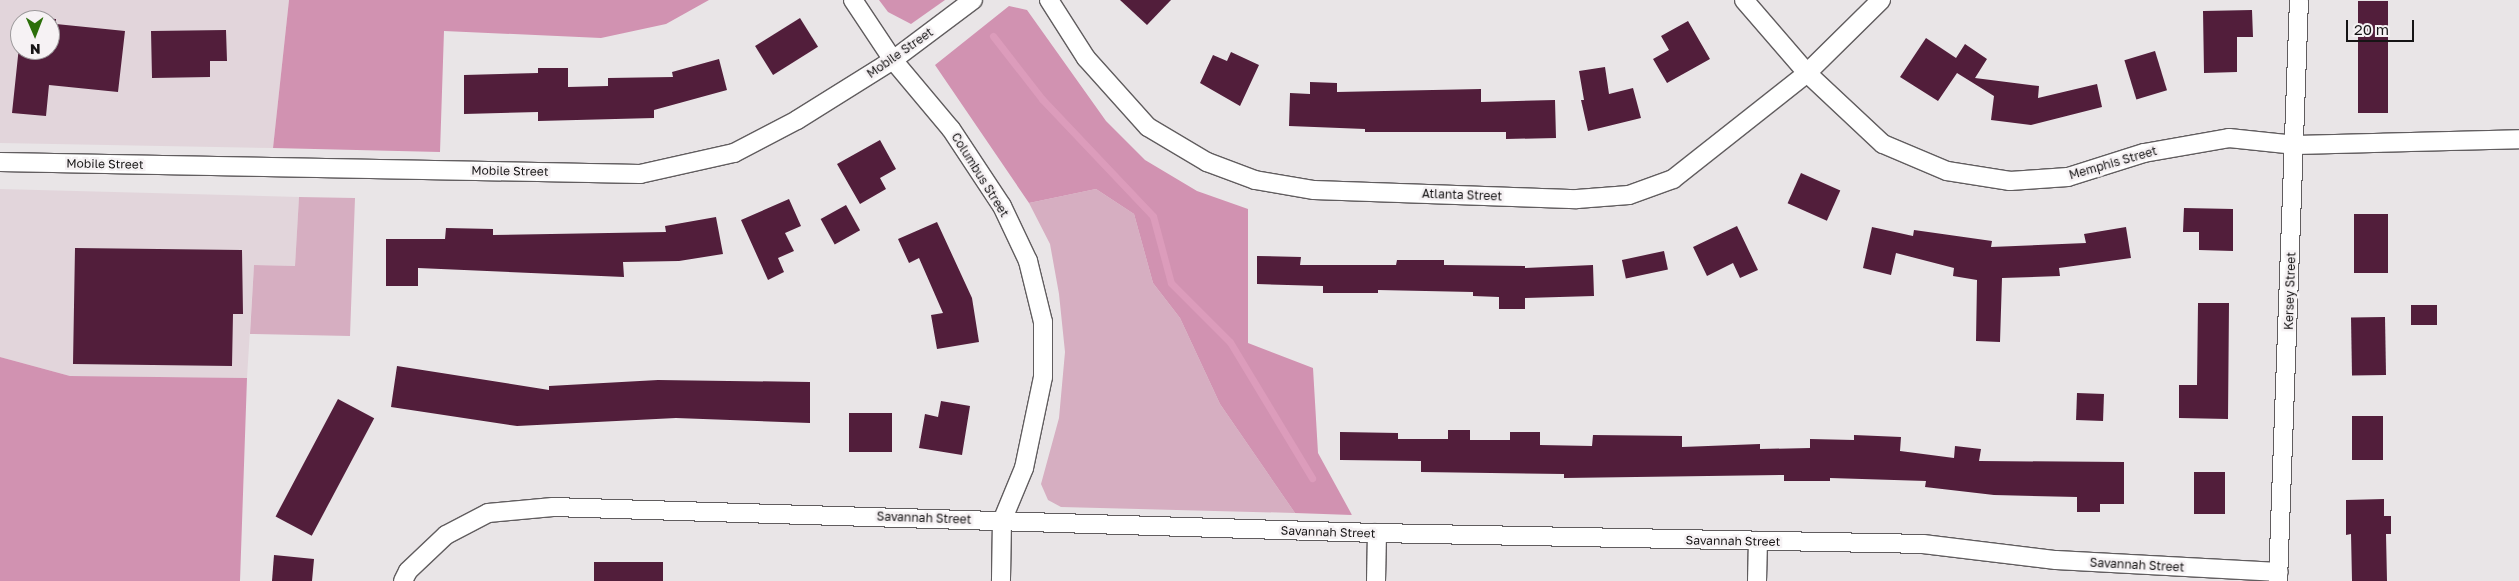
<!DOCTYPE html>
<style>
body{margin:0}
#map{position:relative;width:2519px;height:581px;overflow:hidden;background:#e9e5e7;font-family:"Golos Text",sans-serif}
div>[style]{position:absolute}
.built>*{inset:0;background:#e2d5db}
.green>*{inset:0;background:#d6aec1}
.forest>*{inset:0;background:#d192b1}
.stream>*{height:7px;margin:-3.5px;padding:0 3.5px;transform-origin:3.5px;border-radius:3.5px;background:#dc9cbb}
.building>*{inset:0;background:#521e3b;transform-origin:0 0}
.roads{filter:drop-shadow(1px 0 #615d5f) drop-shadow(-1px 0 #615d5f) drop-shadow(0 1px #615d5f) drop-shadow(0 -1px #615d5f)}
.minor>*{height:18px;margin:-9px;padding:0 9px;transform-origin:9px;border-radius:9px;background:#fff}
span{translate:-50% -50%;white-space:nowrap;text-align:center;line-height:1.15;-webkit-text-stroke:5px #f6f2f4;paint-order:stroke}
.street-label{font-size:12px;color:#161415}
.north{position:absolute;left:10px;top:10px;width:50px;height:50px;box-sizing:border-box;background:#f6f2f4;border:1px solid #9c999b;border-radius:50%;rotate:179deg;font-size:14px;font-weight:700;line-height:20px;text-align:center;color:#161415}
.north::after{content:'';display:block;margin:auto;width:18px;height:22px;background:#2c6f0a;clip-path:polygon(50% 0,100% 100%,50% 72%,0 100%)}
.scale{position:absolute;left:2346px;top:20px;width:68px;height:22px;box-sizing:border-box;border:2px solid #161415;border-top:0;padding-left:6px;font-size:15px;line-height:18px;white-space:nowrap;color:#161415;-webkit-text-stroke:4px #f6f2f4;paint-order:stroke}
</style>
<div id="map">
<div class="built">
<i style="clip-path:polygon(evenodd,0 0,289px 0,273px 148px,0 143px,0 0,20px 20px,50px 20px,50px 50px,20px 50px,20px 20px)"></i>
<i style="clip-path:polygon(0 189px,299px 197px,295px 266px,254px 265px,247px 378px,70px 376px,0 357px)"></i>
</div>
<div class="green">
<i style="clip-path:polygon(1096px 189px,1134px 214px,1153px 283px,1180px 318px,1220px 404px,1295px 513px,1061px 507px,1048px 500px,1041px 484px,1059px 418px,1065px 352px,1059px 294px,1050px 244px,1029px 203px)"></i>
<i style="clip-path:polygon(299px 197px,355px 198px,350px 336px,250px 334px,254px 265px,295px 266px)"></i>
</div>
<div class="forest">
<i style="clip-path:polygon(289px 0,709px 0,666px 24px,601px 38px,444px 31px,440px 152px,273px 148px)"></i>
<i style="clip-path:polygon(879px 0,945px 0,911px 24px,888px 12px)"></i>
<i style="clip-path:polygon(1009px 6px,1027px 10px,1106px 121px,1145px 160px,1197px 191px,1248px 209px,1248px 343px,1313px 368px,1318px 453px,1352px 515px,1295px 513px,1220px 404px,1180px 318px,1153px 283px,1134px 214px,1096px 189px,1029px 203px,935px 65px)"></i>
<i style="clip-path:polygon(0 357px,70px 376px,247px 378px,240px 581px,0 581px)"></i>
</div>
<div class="stream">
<i style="left:993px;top:36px;width:80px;rotate:52.1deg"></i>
<i style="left:1042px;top:99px;width:161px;rotate:46.5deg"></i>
<i style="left:1153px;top:216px;width:69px;rotate:75deg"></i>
<i style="left:1171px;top:283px;width:83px;rotate:45deg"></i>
<i style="left:1230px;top:342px;width:159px;rotate:58.9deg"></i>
</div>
<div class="building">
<i style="clip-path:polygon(1120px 0,1171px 0,1147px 25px)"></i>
<i style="left:2358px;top:1px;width:30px;height:112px"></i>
<i style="clip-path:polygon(2252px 10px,2253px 37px,2237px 37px,2237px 72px,2204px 73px,2203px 11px)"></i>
<i style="clip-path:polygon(22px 16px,56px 19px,56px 24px,125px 31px,118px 92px,49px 85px,46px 116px,12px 113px,20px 37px,20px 50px,50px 50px,50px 20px,22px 20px)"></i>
<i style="left:800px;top:18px;width:34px;height:53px;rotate:58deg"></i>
<i style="clip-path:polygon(1688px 21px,1710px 59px,1667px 83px,1653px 59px,1669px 50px,1661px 36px)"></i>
<i style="clip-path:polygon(226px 30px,227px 61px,210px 61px,210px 77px,152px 78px,151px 31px)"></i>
<i style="clip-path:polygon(1926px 38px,1956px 58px,1965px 44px,1987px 59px,1975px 78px,2039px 86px,2038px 98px,2097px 84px,2102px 107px,2031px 125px,1991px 120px,1994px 96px,1957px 73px,1938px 101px,1900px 77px)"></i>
<i style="left:2155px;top:51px;width:41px;height:32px;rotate:73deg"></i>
<i style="clip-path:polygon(1231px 52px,1259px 65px,1240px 106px,1200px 83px,1213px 55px,1227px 61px)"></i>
<i style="clip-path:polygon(719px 59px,727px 90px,654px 110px,654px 118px,538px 121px,538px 112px,464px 114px,464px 75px,538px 73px,538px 68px,568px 68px,568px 87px,608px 86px,608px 78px,673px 77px,672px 72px)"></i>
<i style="clip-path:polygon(1605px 67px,1609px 94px,1633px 88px,1641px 118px,1588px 131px,1581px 100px,1584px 100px,1579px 71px)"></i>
<i style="clip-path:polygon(1310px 82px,1337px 83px,1337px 92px,1481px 89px,1481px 102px,1555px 100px,1556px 138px,1506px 139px,1506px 132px,1365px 132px,1365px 129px,1289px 126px,1290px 93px,1310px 94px)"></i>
<i style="clip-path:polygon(880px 140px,896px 169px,880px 178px,886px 189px,860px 204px,837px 164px)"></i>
<i style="left:1801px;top:173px;width:43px;height:33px;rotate:24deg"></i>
<i style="clip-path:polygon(789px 199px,801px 226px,785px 233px,794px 251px,778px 258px,784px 272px,768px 280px,741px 220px)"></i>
<i style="left:846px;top:205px;width:29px;height:29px;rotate:61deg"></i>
<i style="clip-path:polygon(2184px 208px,2233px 209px,2233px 251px,2199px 250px,2199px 232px,2183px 232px)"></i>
<i style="left:2354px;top:214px;width:34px;height:59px"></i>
<i style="clip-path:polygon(716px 217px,723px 254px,679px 261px,623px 262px,624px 277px,418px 268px,418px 286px,386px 286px,386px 239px,445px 239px,446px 228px,493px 229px,493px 235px,666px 232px,665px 226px)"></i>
<i style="clip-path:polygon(937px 222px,972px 298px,979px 342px,937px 349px,931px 315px,943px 313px,919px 258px,909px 263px,898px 239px)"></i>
<i style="clip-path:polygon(1737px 226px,1758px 270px,1740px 278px,1733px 263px,1707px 276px,1693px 247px)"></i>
<i style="clip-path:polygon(1872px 227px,1913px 236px,1914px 230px,1992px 241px,1991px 247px,2086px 243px,2084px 234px,2126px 227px,2131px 258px,2059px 268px,2060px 276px,2002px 278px,2000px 342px,1976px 341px,1977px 280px,1953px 276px,1954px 268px,1896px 253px,1891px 275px,1863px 268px)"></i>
<i style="clip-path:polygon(75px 248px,242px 250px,243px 314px,233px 314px,232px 366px,73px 364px)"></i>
<i style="left:1664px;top:251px;width:19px;height:43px;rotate:78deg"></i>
<i style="clip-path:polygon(1257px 256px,1301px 257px,1300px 265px,1396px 265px,1397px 260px,1444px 260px,1444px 265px,1525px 266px,1525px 268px,1593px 265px,1594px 296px,1525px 298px,1525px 309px,1499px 309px,1499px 297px,1473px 296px,1473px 292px,1378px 290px,1378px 293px,1323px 293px,1323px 286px,1257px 284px)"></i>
<i style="clip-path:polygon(2198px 303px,2229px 303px,2228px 419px,2179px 418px,2179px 385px,2197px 385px)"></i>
<i style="left:2437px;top:305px;width:20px;height:26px;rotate:90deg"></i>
<i style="left:2385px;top:317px;width:58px;height:34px;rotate:89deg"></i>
<i style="clip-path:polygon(397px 366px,549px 390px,549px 386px,658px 380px,810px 382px,810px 423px,676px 418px,517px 426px,391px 407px)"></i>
<i style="left:2077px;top:393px;width:27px;height:27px;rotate:2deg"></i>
<i style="left:338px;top:399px;width:41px;height:133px;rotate:28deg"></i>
<i style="clip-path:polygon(941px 401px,970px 406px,962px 455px,919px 448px,925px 414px,938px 417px)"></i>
<i style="left:849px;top:413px;width:43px;height:39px"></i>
<i style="left:2352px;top:416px;width:31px;height:44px"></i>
<i style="clip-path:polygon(1448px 430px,1470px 430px,1470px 440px,1510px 440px,1510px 432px,1540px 432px,1540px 445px,1592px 446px,1593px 435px,1682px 436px,1682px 447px,1760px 444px,1760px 449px,1810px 448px,1810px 439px,1854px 440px,1854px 435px,1901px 437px,1900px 451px,1954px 458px,1955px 446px,1981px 449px,1979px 461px,2124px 462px,2124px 504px,2100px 504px,2100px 512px,2077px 512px,2077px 497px,1994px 495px,1925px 487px,1926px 481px,1830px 478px,1830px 481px,1784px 481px,1784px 475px,1564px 478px,1564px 474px,1421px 472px,1421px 461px,1340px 460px,1340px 432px,1398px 433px,1398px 439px,1448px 439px)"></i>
<i style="left:2194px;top:472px;width:31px;height:42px"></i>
<i style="clip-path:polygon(2384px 499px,2384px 516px,2391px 516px,2391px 534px,2386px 534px,2387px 581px,2352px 581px,2351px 534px,2346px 535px,2346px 500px)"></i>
<i style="clip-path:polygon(274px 555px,314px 559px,312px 581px,272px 581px)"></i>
<i style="left:594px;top:562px;width:69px;height:19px"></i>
</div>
<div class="roads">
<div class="minor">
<i style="left:853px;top:0;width:72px;rotate:56.3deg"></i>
<i style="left:893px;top:60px;width:90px;rotate:50deg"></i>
<i style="left:951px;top:129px;width:92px;rotate:56.5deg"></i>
<i style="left:1002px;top:206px;width:61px;rotate:64.7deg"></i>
<i style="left:1028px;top:261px;width:63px;rotate:76.2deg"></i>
<i style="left:1043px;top:322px;width:55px;rotate:90deg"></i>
<i style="left:1043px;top:377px;width:93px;rotate:101.8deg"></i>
<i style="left:1024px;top:468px;width:57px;rotate:112.5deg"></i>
<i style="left:1002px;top:521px;width:60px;rotate:91deg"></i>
<i style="left:1049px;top:0;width:69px;rotate:57.5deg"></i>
<i style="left:1086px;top:58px;width:93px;rotate:48.1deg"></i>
<i style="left:1148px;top:127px;width:69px;rotate:30.7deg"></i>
<i style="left:1207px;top:162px;width:51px;rotate:20.6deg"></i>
<i style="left:1255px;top:180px;width:60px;rotate:9.6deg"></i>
<i style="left:1314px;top:190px;width:263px;rotate:2deg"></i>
<i style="left:1577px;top:199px;width:52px;rotate:-4.4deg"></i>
<i style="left:1629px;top:195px;width:47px;rotate:-20deg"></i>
<i style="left:1673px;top:179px;width:171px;rotate:-38.3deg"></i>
<i style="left:1807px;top:73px;width:104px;rotate:-44.6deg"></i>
<i style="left:1744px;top:0;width:96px;rotate:49.2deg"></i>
<i style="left:1807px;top:73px;width:104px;rotate:43.1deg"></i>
<i style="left:1883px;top:144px;width:69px;rotate:22.9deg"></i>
<i style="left:1947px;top:171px;width:64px;rotate:9deg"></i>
<i style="left:2010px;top:181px;width:58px;rotate:-3.9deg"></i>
<i style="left:2068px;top:177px;width:80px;rotate:-17.5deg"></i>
<i style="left:2144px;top:153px;width:86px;rotate:-10deg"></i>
<i style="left:2229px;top:138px;width:67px;rotate:6deg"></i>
<i style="left:2296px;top:145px;width:223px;rotate:-1.5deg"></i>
<i style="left:0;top:162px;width:640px;rotate:1.07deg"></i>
<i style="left:640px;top:174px;width:96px;rotate:-12.6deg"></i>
<i style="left:734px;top:153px;width:71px;rotate:-27.6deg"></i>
<i style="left:797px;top:120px;width:113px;rotate:-32deg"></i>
<i style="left:893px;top:60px;width:100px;rotate:-36.9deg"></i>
<i style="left:403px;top:581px;width:11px;rotate:-63deg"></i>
<i style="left:408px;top:571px;width:52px;rotate:-43.5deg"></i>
<i style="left:446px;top:535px;width:47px;rotate:-27.6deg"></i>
<i style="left:488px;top:513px;width:65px;rotate:-5.3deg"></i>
<i style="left:553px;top:507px;width:824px;rotate:1.81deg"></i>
<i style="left:1377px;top:533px;width:546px;rotate:1.15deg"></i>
<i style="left:1923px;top:544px;width:134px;rotate:6.9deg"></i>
<i style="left:2056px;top:560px;width:223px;rotate:3.1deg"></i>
<i style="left:1376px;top:581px;width:48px;rotate:-88.8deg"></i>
<i style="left:1757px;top:581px;width:40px;rotate:-88.6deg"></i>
<i style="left:2278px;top:581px;width:581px;rotate:-87.93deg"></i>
</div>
</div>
<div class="street-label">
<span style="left:900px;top:53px;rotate:-35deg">Mobile Street</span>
<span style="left:2113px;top:163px;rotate:-16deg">Memphis Street</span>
<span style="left:105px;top:164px;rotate:1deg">Mobile Street</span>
<span style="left:510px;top:171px;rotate:1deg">Mobile Street</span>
<span style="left:980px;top:175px;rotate:58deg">Columbus Street</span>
<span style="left:1462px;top:195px;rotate:2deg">Atlanta Street</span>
<span style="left:2290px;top:291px;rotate:-88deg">Kersey Street</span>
<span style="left:924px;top:518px;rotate:2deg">Savannah Street</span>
<span style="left:1328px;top:532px;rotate:2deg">Savannah Street</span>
<span style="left:1733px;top:541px;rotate:1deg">Savannah Street</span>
<span style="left:2137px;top:565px;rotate:3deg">Savannah Street</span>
</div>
<div class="north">N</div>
<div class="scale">20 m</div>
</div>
